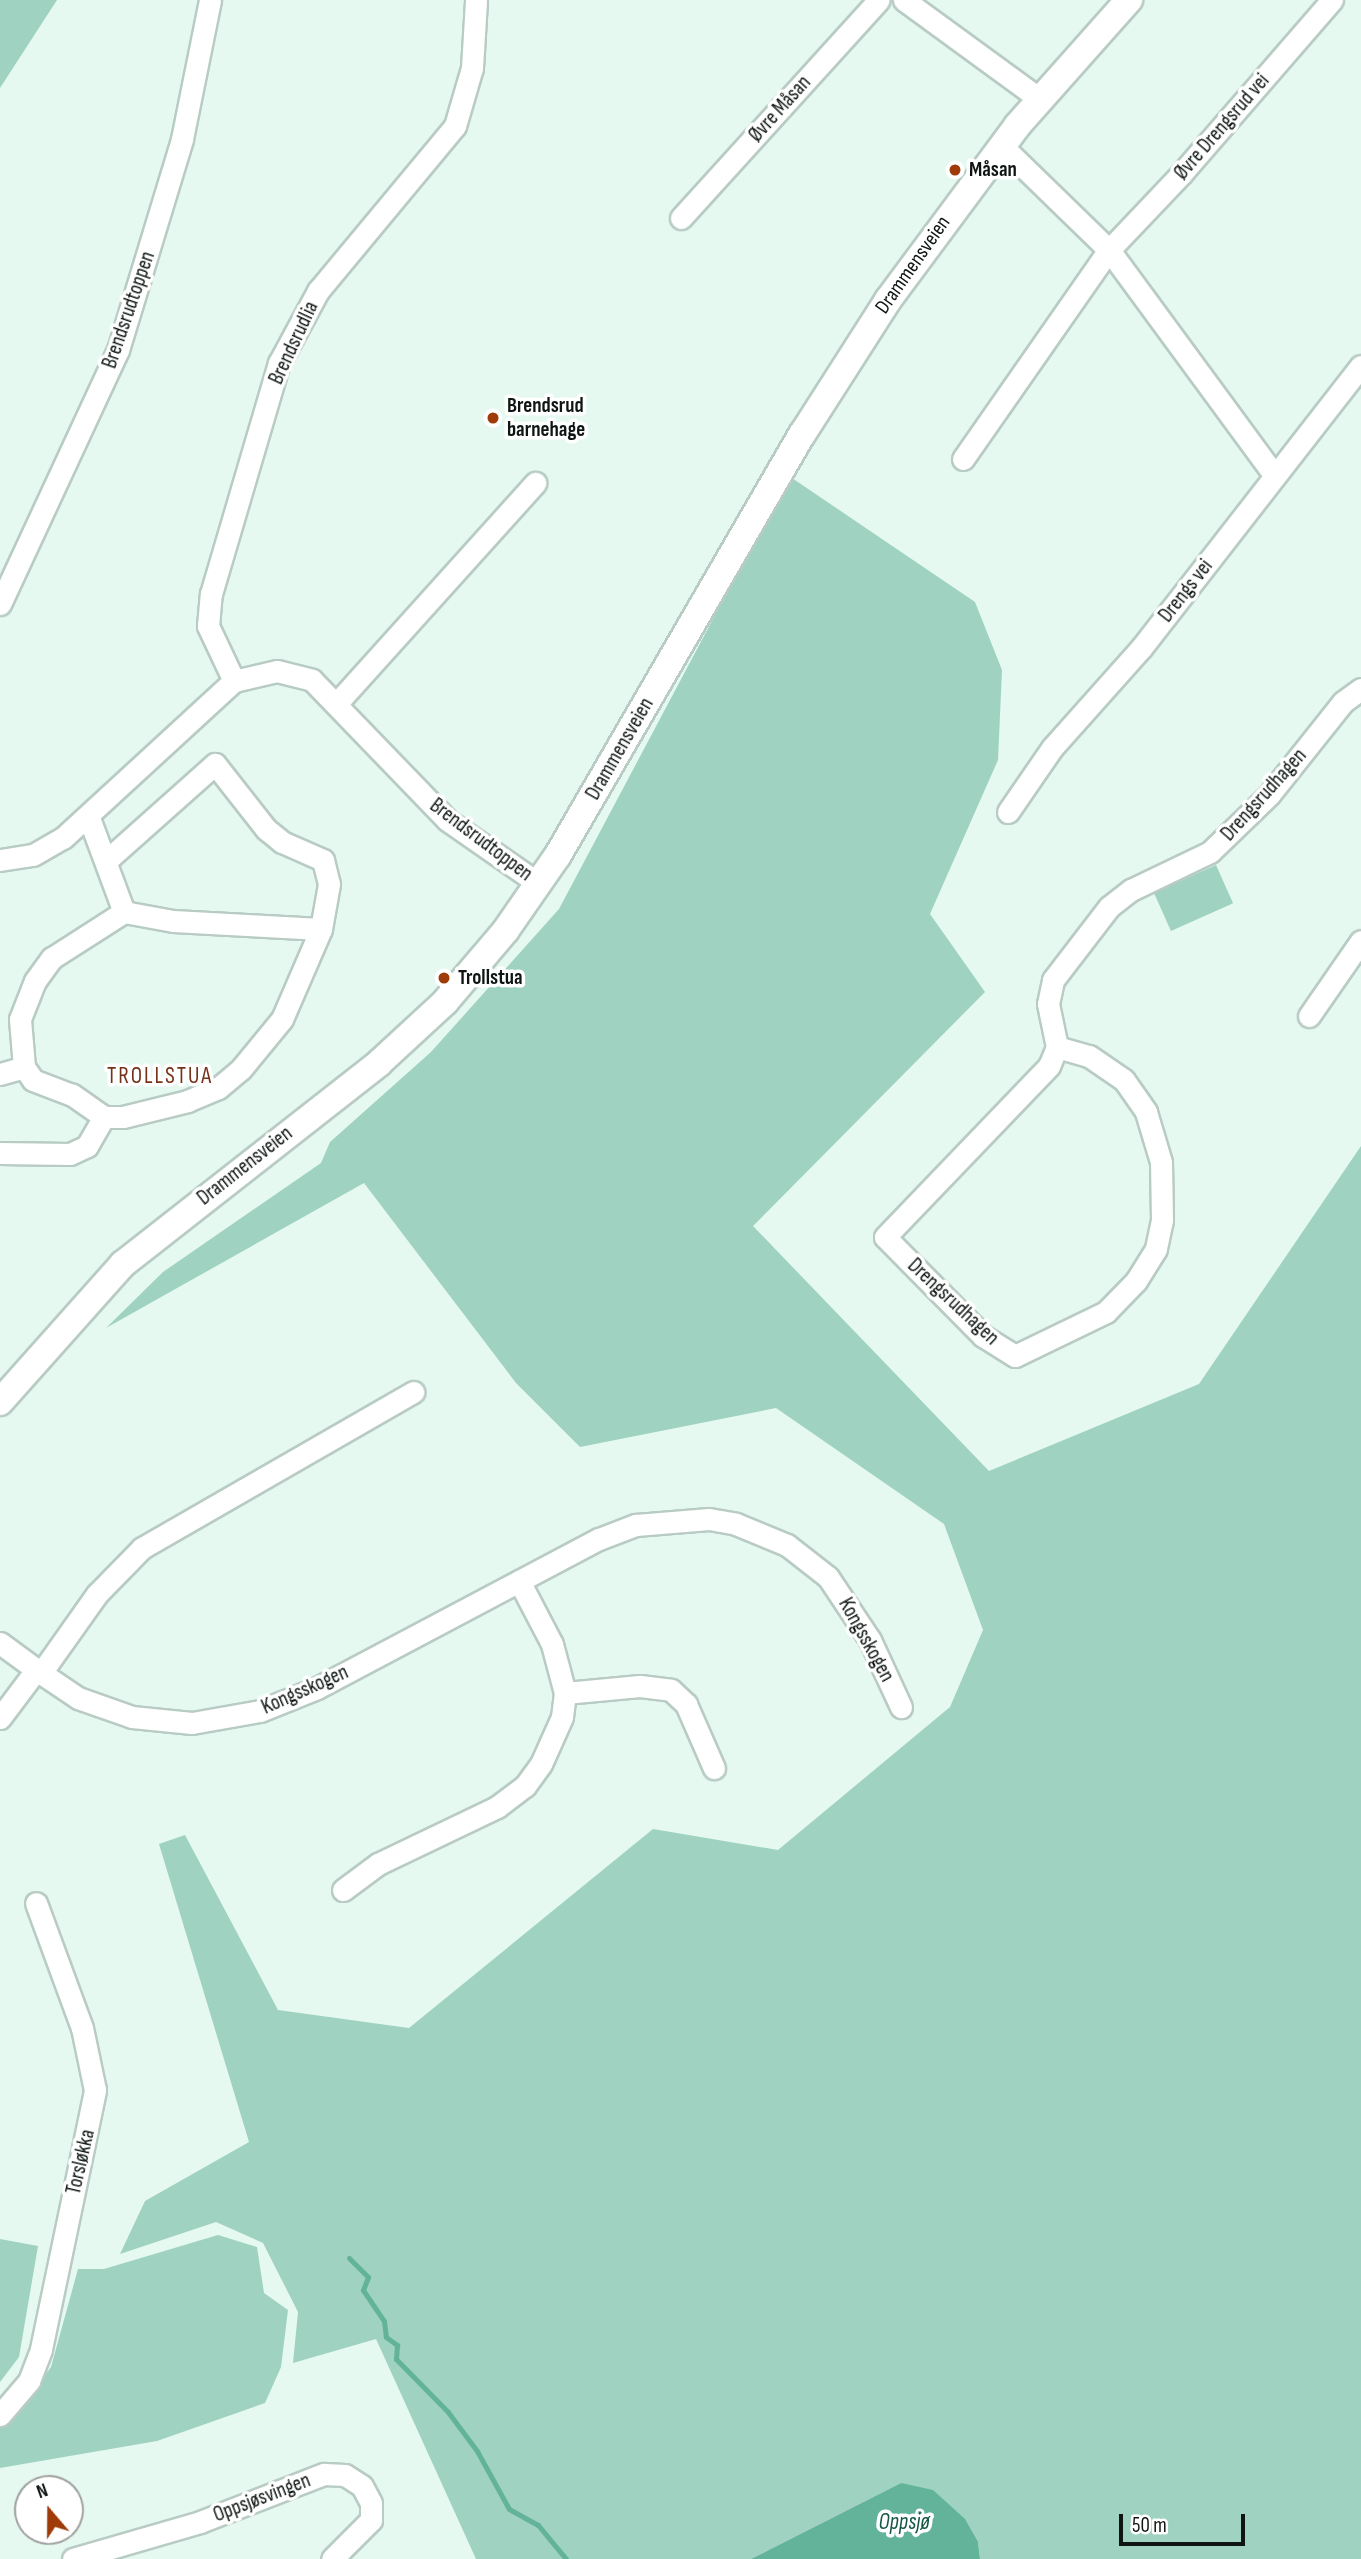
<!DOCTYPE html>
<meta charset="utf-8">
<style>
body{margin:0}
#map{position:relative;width:1361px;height:2559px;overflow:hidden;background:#e5f9f1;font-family:"Sofia Sans Condensed",sans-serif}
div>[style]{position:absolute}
.green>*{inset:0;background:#9fd2c0;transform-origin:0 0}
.water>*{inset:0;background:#62b399}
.stream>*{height:5px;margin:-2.5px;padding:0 2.5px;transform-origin:2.5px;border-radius:2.5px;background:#62b399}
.roads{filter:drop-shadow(2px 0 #b8cbc4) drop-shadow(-2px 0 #b8cbc4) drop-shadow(0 2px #b8cbc4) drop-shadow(0 -2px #b8cbc4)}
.minor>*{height:21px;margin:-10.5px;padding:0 10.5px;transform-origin:10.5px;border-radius:10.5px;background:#fff}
.major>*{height:26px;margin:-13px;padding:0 13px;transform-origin:13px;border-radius:13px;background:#fff}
.dots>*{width:19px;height:19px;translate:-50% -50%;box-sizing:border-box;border:4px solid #fff;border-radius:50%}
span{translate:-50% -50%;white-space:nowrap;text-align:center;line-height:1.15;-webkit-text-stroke:7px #fff;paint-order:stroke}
.street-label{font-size:21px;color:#0e1512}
.poi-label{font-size:21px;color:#0e1512;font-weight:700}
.left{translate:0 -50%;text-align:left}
.neighbourhood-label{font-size:23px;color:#743218;letter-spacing:2px}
.water-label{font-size:23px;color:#155745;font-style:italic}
.north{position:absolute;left:14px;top:2475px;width:70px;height:70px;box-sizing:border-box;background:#fff;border:2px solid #9fa1a0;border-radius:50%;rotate:340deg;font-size:19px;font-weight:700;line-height:28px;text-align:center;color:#0e1512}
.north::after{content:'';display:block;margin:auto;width:24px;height:32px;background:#9f3b09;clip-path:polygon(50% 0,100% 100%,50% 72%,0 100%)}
.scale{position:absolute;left:1119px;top:2514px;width:126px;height:32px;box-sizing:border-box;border:4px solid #0e1512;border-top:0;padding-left:9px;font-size:21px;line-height:24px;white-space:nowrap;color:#0e1512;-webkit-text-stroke:5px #fff;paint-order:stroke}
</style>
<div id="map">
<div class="green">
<i style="clip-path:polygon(0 0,57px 0,0 88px)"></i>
<i style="clip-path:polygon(789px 476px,975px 602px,1002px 670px,998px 760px,930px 914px,985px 992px,753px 1226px,989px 1471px,1199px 1384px,1361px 1146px,1361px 2559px,980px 2559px,978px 2542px,901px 2483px,751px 2559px,476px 2559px,376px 2339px,293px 2363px,298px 2312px,263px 2243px,216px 2222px,120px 2254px,145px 2201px,249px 2142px,159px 1844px,185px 1835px,278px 2010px,409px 2028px,653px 1829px,778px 1850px,950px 1707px,983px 1630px,944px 1524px,776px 1408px,580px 1447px,516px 1383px,364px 1183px,106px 1328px,163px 1272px,321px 1163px,330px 1142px,431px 1052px,559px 909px)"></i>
<i style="left:1216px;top:865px;width:42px;height:68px;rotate:66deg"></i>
<i style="clip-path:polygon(218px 2235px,257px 2247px,264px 2293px,288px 2310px,281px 2367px,265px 2403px,157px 2441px,0 2468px,0 2424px,26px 2401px,51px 2367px,78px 2269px,104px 2269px)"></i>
<i style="clip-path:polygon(0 2239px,38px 2246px,19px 2357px,0 2382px)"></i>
</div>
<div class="water">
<i style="clip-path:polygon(901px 2483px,933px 2490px,965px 2519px,978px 2542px,980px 2559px,751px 2559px)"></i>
</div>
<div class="stream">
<i style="left:349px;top:2258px;width:27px;rotate:45deg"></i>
<i style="left:368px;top:2277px;width:14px;rotate:111deg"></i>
<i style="left:363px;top:2290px;width:37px;rotate:56deg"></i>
<i style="left:384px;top:2321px;width:16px;rotate:83deg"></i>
<i style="left:386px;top:2337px;width:14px;rotate:36deg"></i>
<i style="left:397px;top:2345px;width:14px;rotate:94deg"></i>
<i style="left:396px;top:2359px;width:74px;rotate:45.5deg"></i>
<i style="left:448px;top:2412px;width:49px;rotate:53.4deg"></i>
<i style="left:477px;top:2451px;width:66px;rotate:61.1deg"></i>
<i style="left:509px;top:2509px;width:33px;rotate:29deg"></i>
<i style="left:538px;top:2525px;width:44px;rotate:50.5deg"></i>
</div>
<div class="roads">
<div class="minor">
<i style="left:904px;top:0;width:168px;rotate:36.1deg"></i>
<i style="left:1002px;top:146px;width:149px;rotate:44.2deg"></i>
<i style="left:1109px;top:250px;width:280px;rotate:53.7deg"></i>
<i style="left:681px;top:218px;width:294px;rotate:-47.8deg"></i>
<i style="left:963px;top:459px;width:255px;rotate:-55.1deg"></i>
<i style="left:1109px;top:250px;width:106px;rotate:-46.5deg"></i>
<i style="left:1182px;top:173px;width:229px;rotate:-49.1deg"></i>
<i style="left:0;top:604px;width:280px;rotate:-65.1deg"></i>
<i style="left:118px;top:350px;width:220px;rotate:-73.1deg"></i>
<i style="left:182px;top:139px;width:142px;rotate:-78.6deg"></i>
<i style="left:234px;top:681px;width:61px;rotate:-115.3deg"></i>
<i style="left:208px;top:626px;width:32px;rotate:-85deg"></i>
<i style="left:211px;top:594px;width:241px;rotate:-73.6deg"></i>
<i style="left:279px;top:363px;width:82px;rotate:-61.6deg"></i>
<i style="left:318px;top:291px;width:214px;rotate:-50.3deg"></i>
<i style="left:455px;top:126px;width:60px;rotate:-73.7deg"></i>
<i style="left:472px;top:68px;width:68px;rotate:-86.6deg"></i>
<i style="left:338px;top:702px;width:295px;rotate:-48deg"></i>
<i style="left:1008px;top:812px;width:78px;rotate:-55.5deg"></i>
<i style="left:1052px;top:748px;width:135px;rotate:-48.3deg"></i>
<i style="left:1142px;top:647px;width:356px;rotate:-52.1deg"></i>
<i style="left:89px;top:818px;width:100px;rotate:69.6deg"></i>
<i style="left:124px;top:912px;width:50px;rotate:10.4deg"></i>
<i style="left:173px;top:921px;width:148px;rotate:3.1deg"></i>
<i style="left:321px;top:929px;width:98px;rotate:113.4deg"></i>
<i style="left:282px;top:1019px;width:65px;rotate:129.4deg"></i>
<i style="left:241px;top:1069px;width:30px;rotate:140deg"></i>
<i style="left:218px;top:1088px;width:33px;rotate:157deg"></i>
<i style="left:188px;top:1101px;width:67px;rotate:166.2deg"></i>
<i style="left:123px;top:1117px;width:19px;rotate:180deg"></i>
<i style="left:104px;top:1117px;width:39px;rotate:-145deg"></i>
<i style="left:72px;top:1095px;width:42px;rotate:-159deg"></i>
<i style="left:33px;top:1080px;width:16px;rotate:-125deg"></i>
<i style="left:24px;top:1067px;width:48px;rotate:-94.8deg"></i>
<i style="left:20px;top:1019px;width:41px;rotate:-68.5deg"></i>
<i style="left:35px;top:981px;width:29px;rotate:-54deg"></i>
<i style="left:52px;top:958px;width:85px;rotate:-32.6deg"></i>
<i style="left:0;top:860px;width:33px;rotate:-9deg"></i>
<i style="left:33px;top:855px;width:34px;rotate:-30deg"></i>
<i style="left:63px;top:838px;width:232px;rotate:-42.6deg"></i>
<i style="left:234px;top:681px;width:44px;rotate:-13.1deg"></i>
<i style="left:277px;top:671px;width:36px;rotate:14deg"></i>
<i style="left:312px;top:680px;width:194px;rotate:46deg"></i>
<i style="left:447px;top:820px;width:112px;rotate:34.8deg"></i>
<i style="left:106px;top:861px;width:146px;rotate:-41.7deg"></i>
<i style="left:215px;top:764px;width:83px;rotate:51.9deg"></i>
<i style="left:266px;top:829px;width:21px;rotate:39deg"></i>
<i style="left:282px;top:842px;width:45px;rotate:23.7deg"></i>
<i style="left:323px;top:860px;width:25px;rotate:76deg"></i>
<i style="left:329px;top:884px;width:46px;rotate:100.1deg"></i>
<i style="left:1309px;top:1016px;width:91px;rotate:-55.3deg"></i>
<i style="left:1057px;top:1047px;width:33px;rotate:16deg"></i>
<i style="left:1089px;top:1056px;width:42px;rotate:34.4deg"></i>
<i style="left:1124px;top:1080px;width:39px;rotate:55deg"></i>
<i style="left:1146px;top:1112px;width:52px;rotate:73.3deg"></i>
<i style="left:1161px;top:1162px;width:58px;rotate:89deg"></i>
<i style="left:1162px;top:1220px;width:30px;rotate:102deg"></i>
<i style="left:1156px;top:1249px;width:38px;rotate:122deg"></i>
<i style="left:1136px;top:1281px;width:43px;rotate:134.1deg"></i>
<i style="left:1106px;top:1312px;width:101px;rotate:154.2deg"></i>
<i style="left:1015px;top:1356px;width:38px;rotate:-148deg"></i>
<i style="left:983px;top:1336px;width:139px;rotate:-134.7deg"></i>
<i style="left:885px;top:1237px;width:237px;rotate:-46.2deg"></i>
<i style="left:1049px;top:1066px;width:21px;rotate:-67deg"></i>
<i style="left:1057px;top:1047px;width:44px;rotate:-101.8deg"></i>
<i style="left:1048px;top:1004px;width:25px;rotate:-78deg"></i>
<i style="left:1053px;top:980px;width:92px;rotate:-52.5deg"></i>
<i style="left:1109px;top:907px;width:28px;rotate:-38deg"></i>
<i style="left:1131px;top:890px;width:88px;rotate:-25.7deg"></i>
<i style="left:1210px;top:852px;width:82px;rotate:-44deg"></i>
<i style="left:1269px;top:795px;width:119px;rotate:-51.5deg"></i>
<i style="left:1343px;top:702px;width:22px;rotate:-36deg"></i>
<i style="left:0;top:1074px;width:25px;rotate:-16deg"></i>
<i style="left:0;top:1153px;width:70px;rotate:0.8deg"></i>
<i style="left:70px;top:1154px;width:19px;rotate:-25deg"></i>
<i style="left:87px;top:1146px;width:34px;rotate:-60deg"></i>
<i style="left:0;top:1643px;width:51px;rotate:36.2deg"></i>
<i style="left:41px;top:1673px;width:97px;rotate:-54.7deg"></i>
<i style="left:97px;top:1594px;width:64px;rotate:-45.6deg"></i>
<i style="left:142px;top:1548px;width:313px;rotate:-29.9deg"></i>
<i style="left:41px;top:1673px;width:45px;rotate:34deg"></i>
<i style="left:78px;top:1698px;width:57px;rotate:19.4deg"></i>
<i style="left:132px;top:1717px;width:60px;rotate:5.7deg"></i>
<i style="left:192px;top:1723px;width:69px;rotate:-10deg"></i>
<i style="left:260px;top:1711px;width:61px;rotate:-22deg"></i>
<i style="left:317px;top:1688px;width:319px;rotate:-27.9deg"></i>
<i style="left:599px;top:1539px;width:40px;rotate:-21deg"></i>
<i style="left:636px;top:1525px;width:73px;rotate:-4.7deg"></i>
<i style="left:709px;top:1519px;width:27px;rotate:10deg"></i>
<i style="left:736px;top:1524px;width:55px;rotate:22.4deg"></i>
<i style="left:787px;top:1545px;width:52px;rotate:38deg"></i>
<i style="left:828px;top:1577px;width:76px;rotate:56.3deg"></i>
<i style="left:870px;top:1640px;width:74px;rotate:65.2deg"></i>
<i style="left:565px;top:1693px;width:75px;rotate:-5.3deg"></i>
<i style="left:640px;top:1686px;width:31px;rotate:7deg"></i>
<i style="left:671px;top:1690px;width:21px;rotate:43deg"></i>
<i style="left:686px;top:1704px;width:70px;rotate:66.4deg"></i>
<i style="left:0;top:1718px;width:60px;rotate:-53.1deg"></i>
<i style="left:343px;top:1890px;width:44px;rotate:-36.6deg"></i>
<i style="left:378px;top:1864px;width:132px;rotate:-25.6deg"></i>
<i style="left:497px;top:1807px;width:35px;rotate:-37deg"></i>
<i style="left:525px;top:1786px;width:27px;rotate:-54deg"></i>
<i style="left:541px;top:1764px;width:51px;rotate:-65.9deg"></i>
<i style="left:562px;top:1717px;width:24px;rotate:-83deg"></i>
<i style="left:565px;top:1693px;width:51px;rotate:-104.9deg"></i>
<i style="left:552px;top:1644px;width:71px;rotate:-117.6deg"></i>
<i style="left:0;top:2415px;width:45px;rotate:-49.5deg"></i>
<i style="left:29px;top:2381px;width:34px;rotate:-69deg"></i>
<i style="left:41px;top:2349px;width:265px;rotate:-78.2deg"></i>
<i style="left:95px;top:2090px;width:63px;rotate:-101.8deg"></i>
<i style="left:82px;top:2028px;width:133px;rotate:-110.2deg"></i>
<i style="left:73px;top:2559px;width:132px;rotate:-16.2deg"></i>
<i style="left:200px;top:2522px;width:133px;rotate:-21.2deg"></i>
<i style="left:324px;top:2474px;width:21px;rotate:3deg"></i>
<i style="left:345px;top:2475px;width:20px;rotate:33deg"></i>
<i style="left:362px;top:2486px;width:19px;rotate:62deg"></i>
<i style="left:371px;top:2503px;width:17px;rotate:90deg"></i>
<i style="left:371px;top:2520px;width:55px;rotate:135deg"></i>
</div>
<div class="major">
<i style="left:0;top:1402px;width:185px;rotate:-48.3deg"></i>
<i style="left:123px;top:1264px;width:325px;rotate:-38.1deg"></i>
<i style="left:379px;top:1063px;width:90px;rotate:-42.7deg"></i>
<i style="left:445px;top:1002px;width:94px;rotate:-49.7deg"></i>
<i style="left:506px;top:930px;width:91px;rotate:-55.3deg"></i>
<i style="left:558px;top:855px;width:488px;rotate:-59.9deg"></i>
<i style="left:803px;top:433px;width:158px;rotate:-57.4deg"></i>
<i style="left:888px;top:300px;width:217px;rotate:-53.4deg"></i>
<i style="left:1017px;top:126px;width:169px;rotate:-48.4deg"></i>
</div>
</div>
<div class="dots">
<i style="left:955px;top:170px;background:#9f3b09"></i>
<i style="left:493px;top:418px;background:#9f3b09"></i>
<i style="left:444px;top:978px;background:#9f3b09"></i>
</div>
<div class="street-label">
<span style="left:780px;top:109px;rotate:-48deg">Øvre Måsan</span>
<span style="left:1222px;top:127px;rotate:-49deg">Øvre Drengsrud vei</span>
<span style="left:913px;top:265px;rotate:-55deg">Drammensveien</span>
<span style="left:129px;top:310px;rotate:-71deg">Brendsrudtoppen</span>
<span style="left:294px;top:343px;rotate:-65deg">Brendsrudlia</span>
<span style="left:1186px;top:591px;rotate:-52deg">Drengs vei</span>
<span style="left:620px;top:749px;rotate:-60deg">Drammensveien</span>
<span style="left:1264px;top:795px;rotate:-48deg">Drengsrudhagen</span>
<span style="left:481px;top:840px;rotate:37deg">Brendsrudtoppen</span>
<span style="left:245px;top:1166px;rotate:-38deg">Drammensveien</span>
<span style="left:953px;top:1302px;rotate:43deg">Drengsrudhagen</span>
<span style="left:866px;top:1640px;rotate:61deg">Kongsskogen</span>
<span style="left:305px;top:1690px;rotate:-24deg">Kongsskogen</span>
<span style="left:81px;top:2162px;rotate:-77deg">Torsløkka</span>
<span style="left:262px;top:2498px;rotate:-21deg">Oppsjøsvingen</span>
</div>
<div class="poi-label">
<span class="left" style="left:969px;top:170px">Måsan</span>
<span class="left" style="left:507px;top:418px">Brendsrud<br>barnehage</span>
<span class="left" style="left:458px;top:978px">Trollstua</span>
</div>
<div class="neighbourhood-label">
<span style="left:160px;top:1076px">TROLLSTUA</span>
</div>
<div class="water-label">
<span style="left:904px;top:2522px">Oppsjø</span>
</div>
<div class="north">N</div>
<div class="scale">50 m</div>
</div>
